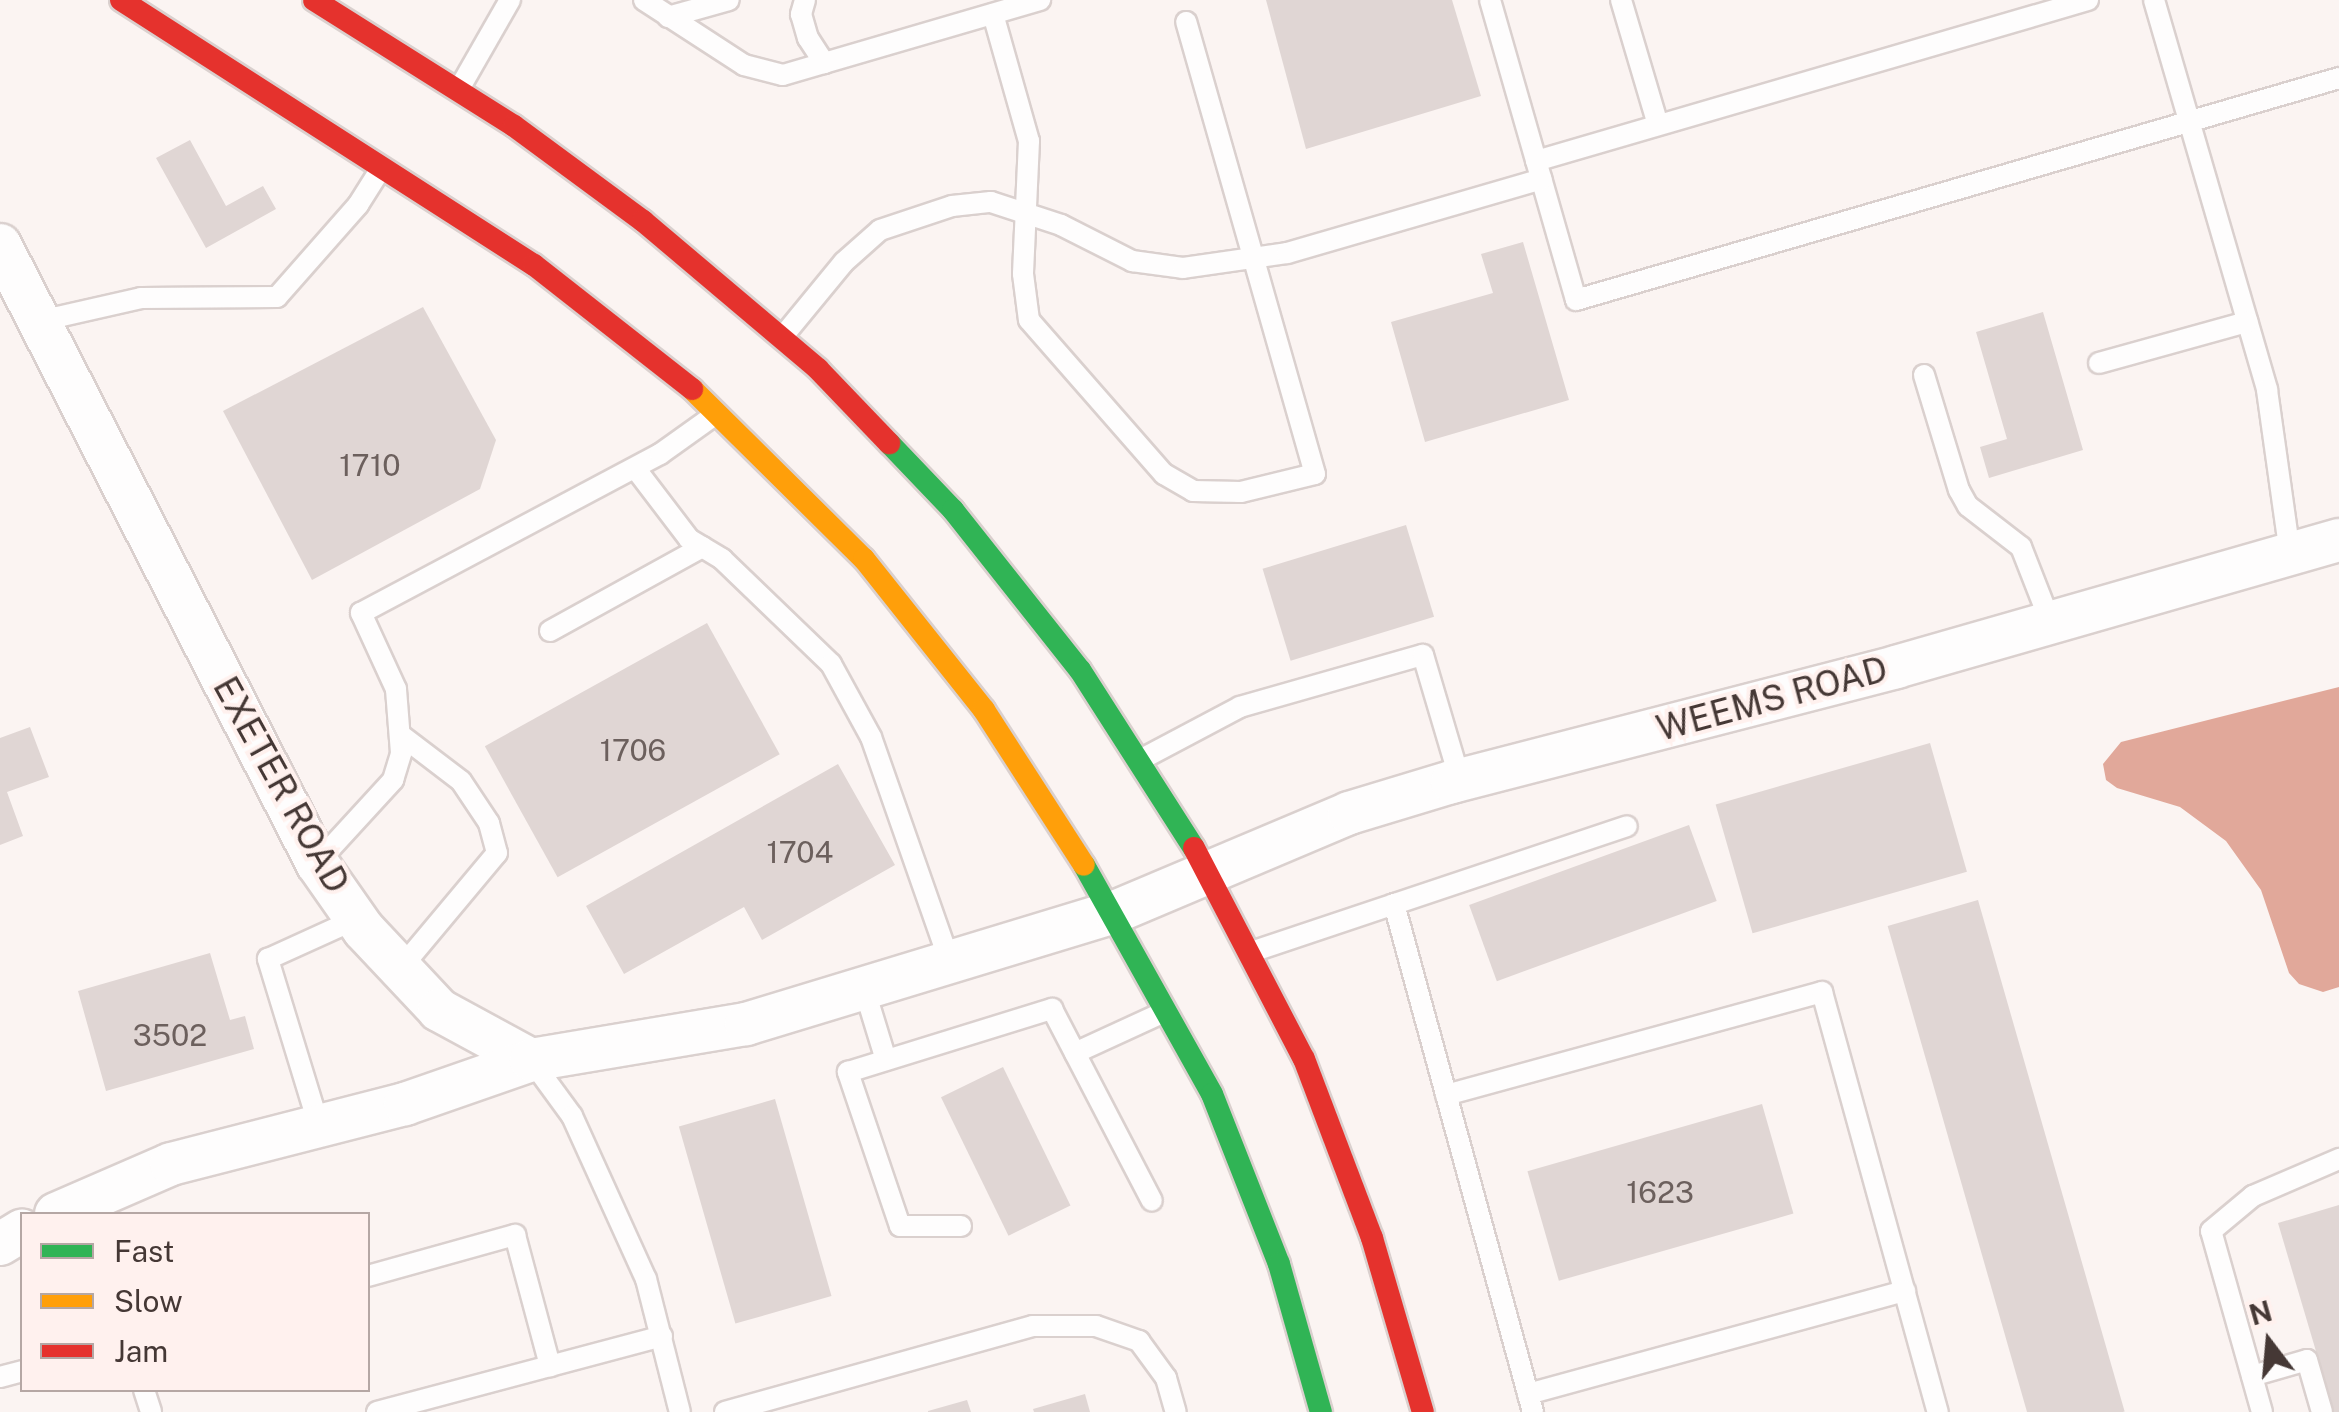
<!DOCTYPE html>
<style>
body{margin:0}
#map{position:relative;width:2339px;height:1412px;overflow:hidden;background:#fbf4f2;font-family:"Public Sans",sans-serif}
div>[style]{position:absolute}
.water>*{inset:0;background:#e1a89a}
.building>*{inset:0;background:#e0d6d4;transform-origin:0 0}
.roads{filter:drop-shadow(2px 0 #dad0ce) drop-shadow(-2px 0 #dad0ce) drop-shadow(0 2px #dad0ce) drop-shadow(0 -2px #dad0ce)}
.lane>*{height:20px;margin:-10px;padding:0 10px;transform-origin:10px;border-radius:10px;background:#fefdfd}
.street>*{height:42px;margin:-21px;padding:0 21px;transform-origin:21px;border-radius:21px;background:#fefdfd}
.fast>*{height:22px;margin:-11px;padding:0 11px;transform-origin:11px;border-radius:11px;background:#30b455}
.slow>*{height:22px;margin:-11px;padding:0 11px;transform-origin:11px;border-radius:11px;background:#ff9f0a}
.jam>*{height:22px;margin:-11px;padding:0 11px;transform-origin:11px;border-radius:11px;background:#e5322d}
span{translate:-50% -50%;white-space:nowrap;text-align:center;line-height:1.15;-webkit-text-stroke:8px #fff1ee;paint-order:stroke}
.number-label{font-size:30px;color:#6c605d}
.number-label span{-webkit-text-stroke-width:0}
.street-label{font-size:35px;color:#453835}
.legend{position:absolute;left:20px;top:1212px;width:350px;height:180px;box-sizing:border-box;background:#fff1ee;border:2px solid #b5a7a4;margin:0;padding:12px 18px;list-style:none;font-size:30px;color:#453835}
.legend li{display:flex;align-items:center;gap:20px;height:50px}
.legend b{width:50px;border:2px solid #b5a7a4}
.north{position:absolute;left:2219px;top:1292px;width:100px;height:100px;-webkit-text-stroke:8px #fff1ee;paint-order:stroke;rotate:344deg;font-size:28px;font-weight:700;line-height:40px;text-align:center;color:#453835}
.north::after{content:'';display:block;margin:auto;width:35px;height:45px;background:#453835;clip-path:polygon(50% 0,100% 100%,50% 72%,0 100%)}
</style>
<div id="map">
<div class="water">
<i style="clip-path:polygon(2339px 687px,2339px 987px,2323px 992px,2299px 984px,2289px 973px,2261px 890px,2226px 841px,2180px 807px,2117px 788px,2106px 780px,2103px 764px,2121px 742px)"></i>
</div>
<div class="building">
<i style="clip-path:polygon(1266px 0,1452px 0,1481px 96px,1306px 149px)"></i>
<i style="clip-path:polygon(190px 140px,226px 206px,263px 186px,276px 209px,206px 248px,156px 158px)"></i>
<i style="clip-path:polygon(1523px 242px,1569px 400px,1425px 442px,1391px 322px,1493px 293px,1481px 254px)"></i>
<i style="clip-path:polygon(423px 307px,496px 440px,480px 489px,312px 580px,223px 411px)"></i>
<i style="clip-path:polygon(2043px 312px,2083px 450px,1989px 478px,1980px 447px,2007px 439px,1976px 332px)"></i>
<i style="left:1406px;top:525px;width:96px;height:150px;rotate:73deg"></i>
<i style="left:707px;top:623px;width:150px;height:254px;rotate:61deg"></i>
<i style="clip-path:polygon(30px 727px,49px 777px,7px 792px,23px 836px,0 845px,0 738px)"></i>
<i style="left:1930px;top:743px;width:134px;height:223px;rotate:74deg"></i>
<i style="clip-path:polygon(838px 764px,895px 865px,762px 940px,744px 907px,624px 974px,586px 906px)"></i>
<i style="left:1689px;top:825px;width:81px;height:234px;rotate:70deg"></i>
<i style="left:1978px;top:900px;width:532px;height:94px;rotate:74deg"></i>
<i style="clip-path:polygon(210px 953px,230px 1020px,245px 1016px,254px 1049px,106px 1091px,78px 991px)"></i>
<i style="left:1003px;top:1067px;width:154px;height:69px;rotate:64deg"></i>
<i style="left:775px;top:1099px;width:205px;height:100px;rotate:74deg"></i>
<i style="left:1762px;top:1104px;width:114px;height:244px;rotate:74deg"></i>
<i style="clip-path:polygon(2339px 1205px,2339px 1412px,2334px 1412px,2278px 1223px)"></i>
<i style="clip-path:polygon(1085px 1394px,1090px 1412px,1034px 1412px,1033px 1409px)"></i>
<i style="clip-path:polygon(967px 1400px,971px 1412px,928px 1412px,928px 1411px)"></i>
</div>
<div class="roads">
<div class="lane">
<i style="left:644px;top:0;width:119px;rotate:33deg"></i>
<i style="left:744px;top:65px;width:40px;rotate:14.4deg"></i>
<i style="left:783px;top:75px;width:268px;rotate:-16.3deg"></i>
<i style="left:805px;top:0;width:15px;rotate:106deg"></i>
<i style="left:801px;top:14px;width:25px;rotate:74deg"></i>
<i style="left:808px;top:38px;width:30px;rotate:57deg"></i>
<i style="left:1490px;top:0;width:312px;rotate:74deg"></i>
<i style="left:1576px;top:300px;width:795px;rotate:-16.22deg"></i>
<i style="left:1621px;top:0;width:130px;rotate:73.5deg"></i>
<i style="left:2154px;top:0;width:406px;rotate:73.8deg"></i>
<i style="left:2267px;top:390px;width:165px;rotate:82deg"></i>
<i style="left:993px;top:14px;width:132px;rotate:74.2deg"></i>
<i style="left:1029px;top:141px;width:133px;rotate:92.6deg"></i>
<i style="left:1023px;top:274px;width:46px;rotate:82.6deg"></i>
<i style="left:1029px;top:320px;width:205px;rotate:48.8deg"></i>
<i style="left:1164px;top:474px;width:34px;rotate:30deg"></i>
<i style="left:1193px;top:491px;width:48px;rotate:1.2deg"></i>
<i style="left:1241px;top:492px;width:76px;rotate:-13.7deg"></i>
<i style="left:1315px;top:474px;width:470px;rotate:-105.9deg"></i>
<i style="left:668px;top:17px;width:63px;rotate:-15.6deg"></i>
<i style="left:459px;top:89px;width:103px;rotate:-60.2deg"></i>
<i style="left:1536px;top:161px;width:575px;rotate:-16.26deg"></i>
<i style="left:40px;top:321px;width:104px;rotate:-12.8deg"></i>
<i style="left:141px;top:298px;width:136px;rotate:-0.4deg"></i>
<i style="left:277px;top:297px;width:123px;rotate:-48.6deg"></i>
<i style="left:358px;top:205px;width:45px;rotate:-57.7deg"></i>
<i style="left:784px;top:335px;width:94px;rotate:-50.6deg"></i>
<i style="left:844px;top:262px;width:48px;rotate:-41.6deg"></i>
<i style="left:880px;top:230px;width:76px;rotate:-18.4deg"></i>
<i style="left:952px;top:206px;width:39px;rotate:-6deg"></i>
<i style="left:991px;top:202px;width:74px;rotate:18.2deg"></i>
<i style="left:1061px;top:225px;width:80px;rotate:26.9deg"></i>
<i style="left:1132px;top:261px;width:51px;rotate:7.8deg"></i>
<i style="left:1183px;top:268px;width:105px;rotate:-8.2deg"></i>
<i style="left:1287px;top:253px;width:265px;rotate:-16.2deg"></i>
<i style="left:2099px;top:363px;width:154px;rotate:-15.5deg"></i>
<i style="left:1924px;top:375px;width:120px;rotate:73.1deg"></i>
<i style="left:1959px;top:490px;width:18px;rotate:61deg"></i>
<i style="left:1968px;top:506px;width:67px;rotate:37.7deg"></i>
<i style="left:2021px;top:547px;width:79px;rotate:68.6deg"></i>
<i style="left:635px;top:468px;width:89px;rotate:52.7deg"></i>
<i style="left:689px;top:539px;width:39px;rotate:31deg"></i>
<i style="left:722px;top:559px;width:151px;rotate:43.9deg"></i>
<i style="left:831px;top:664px;width:83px;rotate:61.3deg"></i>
<i style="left:871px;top:737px;width:238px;rotate:70.7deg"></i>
<i style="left:550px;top:631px;width:174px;rotate:-28.9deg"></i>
<i style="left:1140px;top:760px;width:113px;rotate:-27.9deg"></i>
<i style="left:1240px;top:707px;width:190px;rotate:-15.9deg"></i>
<i style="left:1423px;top:655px;width:130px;rotate:73.5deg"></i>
<i style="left:317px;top:863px;width:113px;rotate:-47.5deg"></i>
<i style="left:393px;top:780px;width:28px;rotate:-73deg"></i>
<i style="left:401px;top:753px;width:64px;rotate:-94.5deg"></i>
<i style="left:396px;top:689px;width:84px;rotate:-114.7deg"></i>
<i style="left:361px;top:613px;width:339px;rotate:-28deg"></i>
<i style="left:660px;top:454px;width:69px;rotate:-35.5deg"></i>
<i style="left:1394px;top:904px;width:527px;rotate:74.7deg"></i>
<i style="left:1254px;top:951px;width:393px;rotate:-18.5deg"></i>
<i style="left:400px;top:969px;width:151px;rotate:-50.1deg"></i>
<i style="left:497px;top:853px;width:31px;rotate:-105deg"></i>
<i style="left:489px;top:823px;width:50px;rotate:-123.7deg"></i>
<i style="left:461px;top:781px;width:74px;rotate:-142.7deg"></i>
<i style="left:864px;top:988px;width:75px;rotate:73deg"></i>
<i style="left:1075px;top:1053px;width:98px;rotate:-24.7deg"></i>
<i style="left:531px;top:1060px;width:69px;rotate:53.8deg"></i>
<i style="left:572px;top:1116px;width:179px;rotate:65.6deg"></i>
<i style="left:646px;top:1279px;width:137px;rotate:75.7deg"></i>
<i style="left:1446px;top:1095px;width:390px;rotate:-15.3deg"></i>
<i style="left:1822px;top:992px;width:436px;rotate:74.6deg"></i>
<i style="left:319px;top:1126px;width:175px;rotate:-107deg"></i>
<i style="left:268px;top:959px;width:97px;rotate:-24.4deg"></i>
<i style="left:961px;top:1226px;width:61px;rotate:180deg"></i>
<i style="left:900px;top:1226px;width:163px;rotate:-108.7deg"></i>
<i style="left:848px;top:1072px;width:214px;rotate:-17.2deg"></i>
<i style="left:1052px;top:1009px;width:216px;rotate:62.5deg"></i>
<i style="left:368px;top:1276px;width:153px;rotate:-15.6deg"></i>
<i style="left:515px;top:1235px;width:136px;rotate:75deg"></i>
<i style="left:2252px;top:1376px;width:57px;rotate:-16.2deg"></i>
<i style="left:2307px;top:1360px;width:54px;rotate:73.9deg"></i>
<i style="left:0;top:1377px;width:23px;rotate:-15deg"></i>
<i style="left:144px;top:1390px;width:23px;rotate:72deg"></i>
<i style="left:1528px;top:1394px;width:391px;rotate:-15.3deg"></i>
<i style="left:377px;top:1412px;width:295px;rotate:-14.9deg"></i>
<i style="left:725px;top:1412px;width:320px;rotate:-15.6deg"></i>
<i style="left:1033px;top:1326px;width:63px"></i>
<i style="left:1096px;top:1326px;width:46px;rotate:19.2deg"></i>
<i style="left:1139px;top:1341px;width:46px;rotate:53.9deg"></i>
<i style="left:1166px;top:1378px;width:35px;rotate:74deg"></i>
<i style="left:2262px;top:1412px;width:188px;rotate:-105.7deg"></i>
<i style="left:2211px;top:1231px;width:55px;rotate:-39.8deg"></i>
<i style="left:2253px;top:1196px;width:94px;rotate:-23.3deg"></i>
</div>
<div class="street">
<i style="left:0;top:245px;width:695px;rotate:62.84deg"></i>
<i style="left:317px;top:863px;width:82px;rotate:55deg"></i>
<i style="left:364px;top:930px;width:110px;rotate:46.8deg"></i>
<i style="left:439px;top:1010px;width:105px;rotate:28.5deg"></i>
<i style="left:56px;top:1214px;width:125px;rotate:-23.5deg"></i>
<i style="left:171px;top:1164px;width:242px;rotate:-14.4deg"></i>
<i style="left:405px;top:1104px;width:133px;rotate:-19.2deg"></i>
<i style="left:531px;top:1060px;width:218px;rotate:-9.5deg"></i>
<i style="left:746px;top:1024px;width:386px;rotate:-16.9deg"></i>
<i style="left:1115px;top:912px;width:254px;rotate:-22.9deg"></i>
<i style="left:1349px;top:813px;width:108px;rotate:-16.8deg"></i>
<i style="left:1452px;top:782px;width:459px;rotate:-14.5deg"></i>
<i style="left:1896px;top:667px;width:461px;rotate:-16deg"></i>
<i style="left:0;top:1244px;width:26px;rotate:-31deg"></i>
</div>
<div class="fast">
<i style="left:889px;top:443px;width:93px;rotate:46.3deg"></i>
<i style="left:953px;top:510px;width:204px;rotate:51.6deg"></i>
<i style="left:1080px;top:670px;width:211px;rotate:57.4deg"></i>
<i style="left:1084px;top:865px;width:262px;rotate:60.8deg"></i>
<i style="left:1212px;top:1094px;width:183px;rotate:68.5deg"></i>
<i style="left:1279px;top:1264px;width:154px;rotate:74.2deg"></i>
</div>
<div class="slow">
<i style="left:692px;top:389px;width:242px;rotate:44.7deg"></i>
<i style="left:864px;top:559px;width:193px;rotate:51.5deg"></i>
<i style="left:984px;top:710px;width:184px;rotate:57.2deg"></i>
</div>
<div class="jam">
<i style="left:121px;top:0;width:491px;rotate:32.7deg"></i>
<i style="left:534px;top:265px;width:201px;rotate:38.1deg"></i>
<i style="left:314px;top:0;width:236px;rotate:32.2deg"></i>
<i style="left:514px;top:126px;width:160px;rotate:36.4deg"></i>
<i style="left:643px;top:221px;width:229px;rotate:40.2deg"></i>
<i style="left:818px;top:369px;width:103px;rotate:46.2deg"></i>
<i style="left:1194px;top:848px;width:238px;rotate:62.5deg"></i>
<i style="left:1304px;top:1059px;width:191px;rotate:69.2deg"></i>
<i style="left:1372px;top:1238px;width:181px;rotate:73.7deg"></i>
</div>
</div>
<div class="number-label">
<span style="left:370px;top:465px">1710</span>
<span style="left:633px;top:750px">1706</span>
<span style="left:800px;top:852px">1704</span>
<span style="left:170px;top:1035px">3502</span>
<span style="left:1660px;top:1192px">1623</span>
</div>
<div class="street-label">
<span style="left:1772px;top:699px;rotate:-15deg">WEEMS ROAD</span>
<span style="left:281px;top:785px;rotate:61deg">EXETER ROAD</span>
</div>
<ul class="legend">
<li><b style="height:12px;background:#30b455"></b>Fast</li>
<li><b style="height:12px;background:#ff9f0a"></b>Slow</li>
<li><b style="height:12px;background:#e5322d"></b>Jam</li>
</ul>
<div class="north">N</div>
</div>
